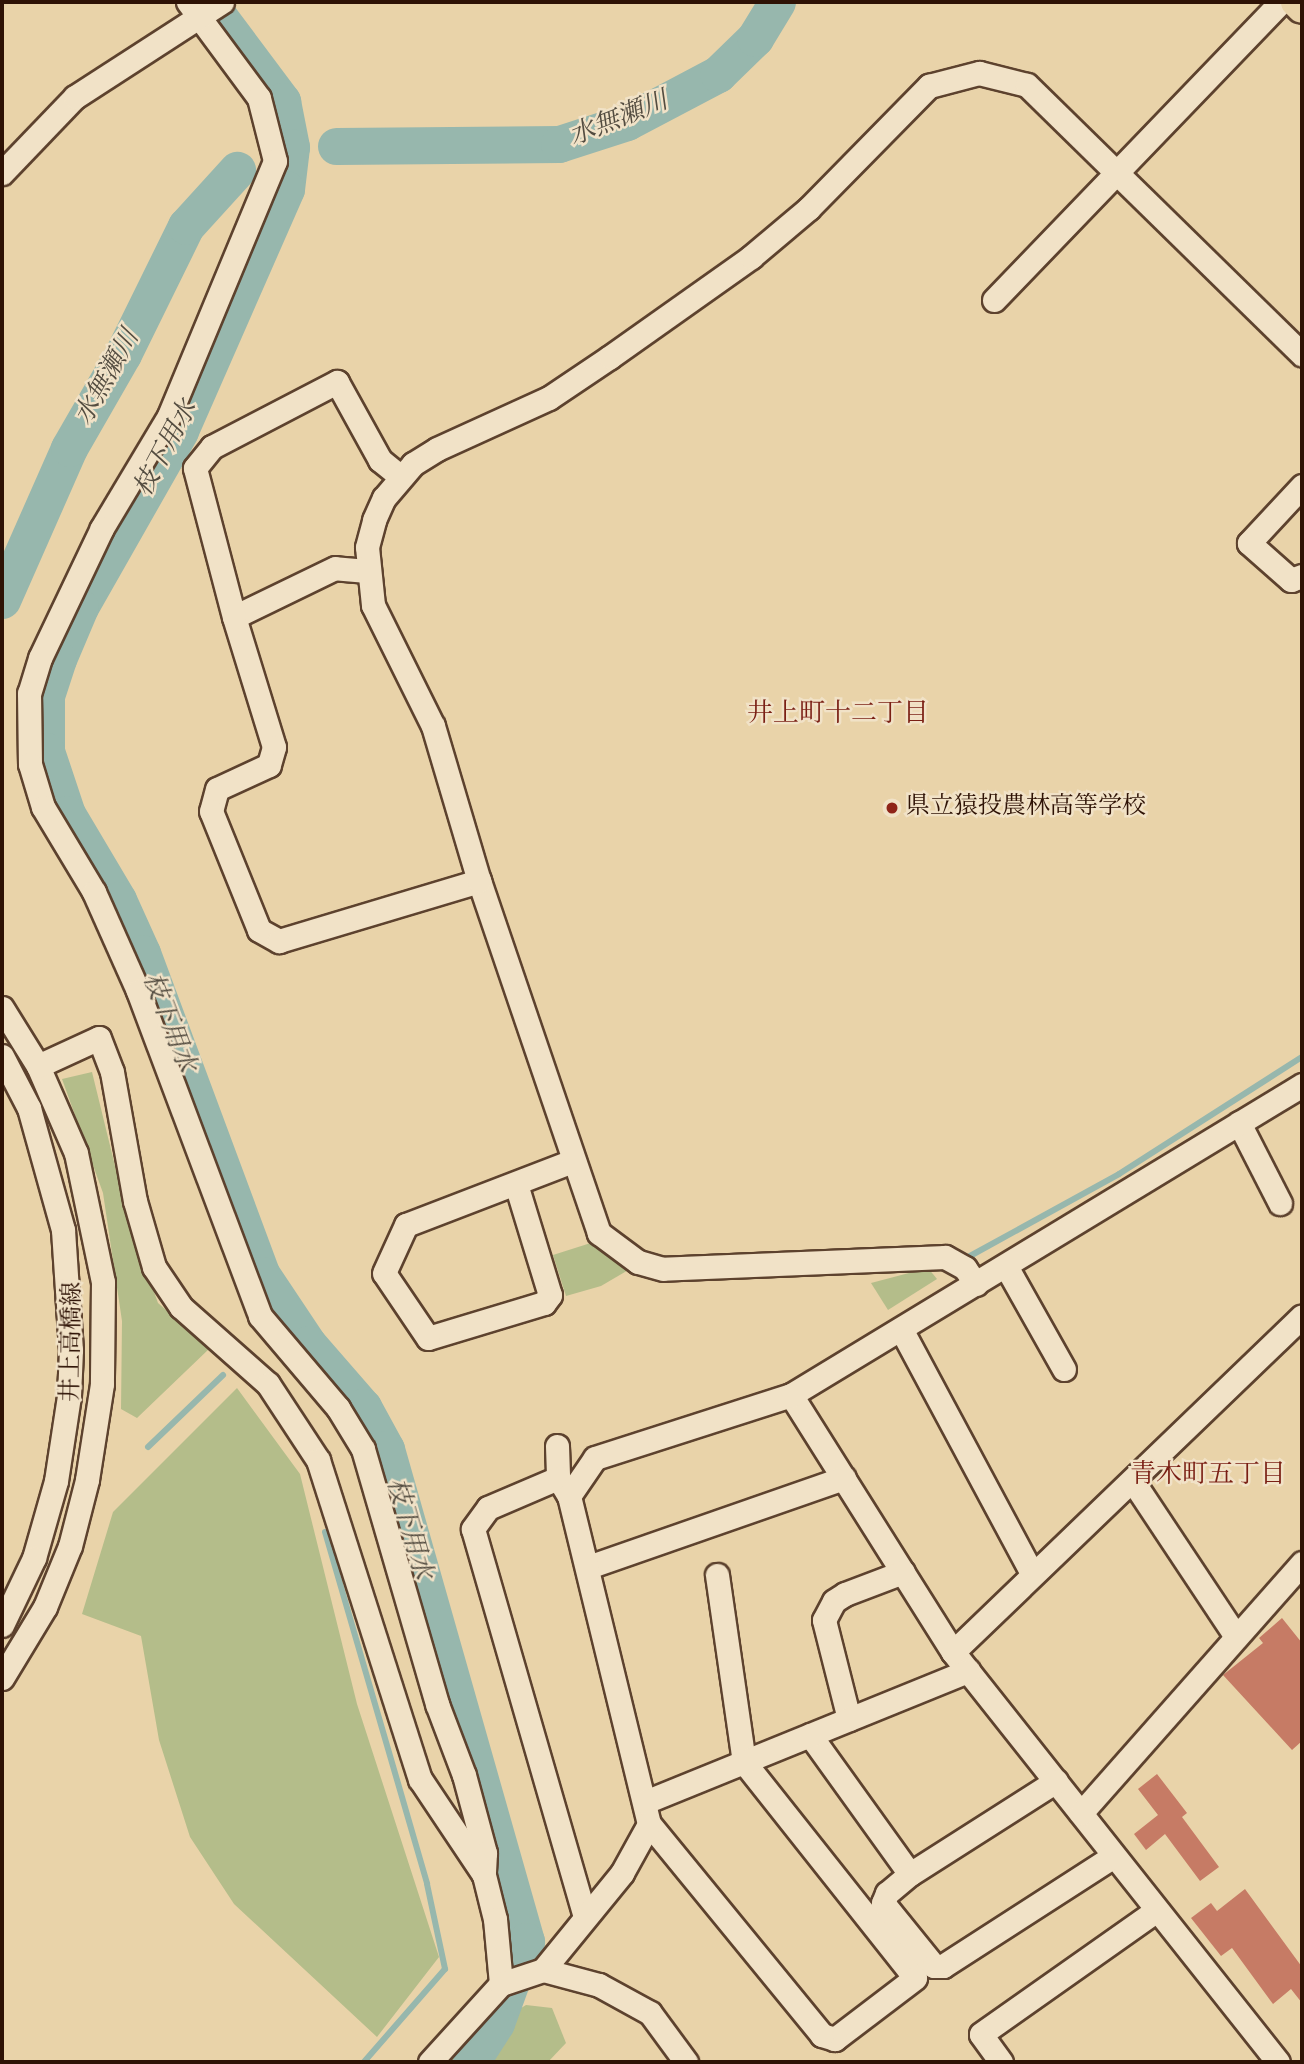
<!DOCTYPE html>
<meta charset="utf-8">
<style>
body{margin:0}
#map{position:relative;width:1304px;height:2064px;overflow:hidden;background:#e9d3a9;font-family:Vollkorn,"Noto Serif JP",serif}
div>[style]{position:absolute}
.green>*{inset:0;background:#b4bd8a}
.stream>*{height:6px;margin:-3px;padding:0 3px;transform-origin:3px;border-radius:3px;background:#97b7ad}
.river>*{height:37px;margin:-18.5px;padding:0 18.5px;transform-origin:18.5px;border-radius:18.5px;background:#97b7ad}
.building>*{inset:0;background:#c67b65}
.roads{filter:drop-shadow(2px 0 #5d422e) drop-shadow(-2px 0 #5d422e) drop-shadow(0 2px #5d422e) drop-shadow(0 -2px #5d422e)}
.minor>*{height:23px;margin:-11.5px;padding:0 11.5px;transform-origin:11.5px;border-radius:11.5px;background:#f1e2c7}
.major>*{height:30px;margin:-15px;padding:0 15px;transform-origin:15px;border-radius:15px;background:#e9d3a9}
.dots>*{width:19px;height:19px;translate:-50% -50%;box-sizing:border-box;border:4px solid #f1e2c7;border-radius:50%}
span{translate:-50% -50%;white-space:nowrap;text-align:center;line-height:1.15;-webkit-text-stroke:5px #f1e2c7;paint-order:stroke}
.poi-label{font-size:24px;color:#2e1205}
.left{translate:0 -50%;text-align:left}
.street-label{font-size:24px;color:#2e1205}
.water-label{font-size:26px;color:#534c40;font-style:italic}
.neighbourhood-label{font-size:26px;color:#7a1f14}
.frame{position:absolute;inset:0;border:4px solid #2e1205;pointer-events:none}
</style>
<div id="map">
<div class="green">
<i style="clip-path:polygon(92px 1072px,128px 1219px,158px 1303px,210px 1348px,137px 1418px,121px 1409px,122px 1321px,103px 1193px,62px 1079px)"></i>
<i style="clip-path:polygon(597px 1241px,630px 1269px,601px 1286px,566px 1296px,553px 1255px)"></i>
<i style="clip-path:polygon(928px 1268px,937px 1279px,888px 1310px,871px 1283px)"></i>
<i style="clip-path:polygon(237px 1388px,300px 1474px,357px 1704px,439px 1957px,377px 2037px,234px 1904px,190px 1837px,159px 1740px,141px 1636px,82px 1614px,113px 1512px)"></i>
<i style="clip-path:polygon(526px 2005px,552px 2008px,566px 2043px,548px 2062px,434px 2062px)"></i>
</div>
<div class="stream">
<i style="left:970px;top:1256px;width:170px;rotate:-28.8deg"></i>
<i style="left:1119px;top:1174px;width:217px;rotate:-32.6deg"></i>
<i style="left:148px;top:1447px;width:104px;rotate:-43.8deg"></i>
<i style="left:325px;top:1532px;width:366px;rotate:73.8deg"></i>
<i style="left:427px;top:1884px;width:87px;rotate:78deg"></i>
<i style="left:445px;top:1969px;width:123px;rotate:131.1deg"></i>
</div>
<div class="river">
<i style="left:208px;top:2px;width:124px;rotate:53.2deg"></i>
<i style="left:282px;top:101px;width:47px;rotate:78.9deg"></i>
<i style="left:291px;top:147px;width:42px;rotate:96.8deg"></i>
<i style="left:286px;top:189px;width:264px;rotate:113.7deg"></i>
<i style="left:180px;top:431px;width:202px;rotate:119.6deg"></i>
<i style="left:80px;top:607px;width:56px;rotate:112.9deg"></i>
<i style="left:58px;top:659px;width:38px;rotate:108deg"></i>
<i style="left:46px;top:695px;width:56px;rotate:90deg"></i>
<i style="left:46px;top:751px;width:66px;rotate:71.6deg"></i>
<i style="left:67px;top:814px;width:100px;rotate:59.3deg"></i>
<i style="left:118px;top:900px;width:58px;rotate:65.6deg"></i>
<i style="left:142px;top:953px;width:344px;rotate:69.6deg"></i>
<i style="left:262px;top:1275px;width:83px;rotate:56.3deg"></i>
<i style="left:308px;top:1344px;width:84px;rotate:48.9deg"></i>
<i style="left:363px;top:1407px;width:48px;rotate:61.3deg"></i>
<i style="left:386px;top:1449px;width:512px;rotate:74.12deg"></i>
<i style="left:526px;top:1941px;width:87px;rotate:110.1deg"></i>
<i style="left:496px;top:2023px;width:46px;rotate:122.7deg"></i>
<i style="left:336px;top:146px;width:223px;rotate:-0.5deg"></i>
<i style="left:559px;top:144px;width:71px;rotate:-17.9deg"></i>
<i style="left:627px;top:122px;width:103px;rotate:-27.8deg"></i>
<i style="left:718px;top:74px;width:52px;rotate:-44.2deg"></i>
<i style="left:755px;top:38px;width:42px;rotate:-58.6deg"></i>
<i style="left:2px;top:600px;width:166px;rotate:-66.2deg"></i>
<i style="left:69px;top:448px;width:108px;rotate:-60.1deg"></i>
<i style="left:123px;top:354px;width:143px;rotate:-63.8deg"></i>
<i style="left:186px;top:226px;width:76px;rotate:-47.7deg"></i>
</div>
<div class="building">
<i style="clip-path:polygon(1282px 1618px,1302px 1643px,1302px 1741px,1292px 1750px,1223px 1675px,1263px 1643px,1259px 1638px)"></i>
<i style="clip-path:polygon(1157px 1774px,1187px 1813px,1182px 1817px,1219px 1867px,1200px 1881px,1165px 1834px,1146px 1850px,1134px 1834px,1158px 1815px,1138px 1789px)"></i>
<i style="clip-path:polygon(1245px 1889px,1302px 1967px,1302px 2003px,1291px 1989px,1273px 2004px,1232px 1948px,1221px 1956px,1191px 1918px,1211px 1903px,1217px 1911px)"></i>
</div>
<div class="roads">
<div class="minor">
<i style="left:188px;top:2px;width:119px;rotate:53.5deg"></i>
<i style="left:259px;top:98px;width:65px;rotate:75.7deg"></i>
<i style="left:275px;top:161px;width:276px;rotate:112.6deg"></i>
<i style="left:169px;top:416px;width:131px;rotate:120.9deg"></i>
<i style="left:102px;top:528px;width:144px;rotate:115.5deg"></i>
<i style="left:40px;top:658px;width:37px;rotate:107deg"></i>
<i style="left:29px;top:693px;width:71px;rotate:89.2deg"></i>
<i style="left:30px;top:764px;width:45px;rotate:73.2deg"></i>
<i style="left:43px;top:807px;width:99px;rotate:59deg"></i>
<i style="left:94px;top:892px;width:108px;rotate:66deg"></i>
<i style="left:138px;top:991px;width:347px;rotate:69.4deg"></i>
<i style="left:260px;top:1316px;width:121px;rotate:49.7deg"></i>
<i style="left:338px;top:1408px;width:48px;rotate:58.6deg"></i>
<i style="left:363px;top:1449px;width:266px;rotate:73.8deg"></i>
<i style="left:437px;top:1704px;width:76px;rotate:69.2deg"></i>
<i style="left:464px;top:1775px;width:81px;rotate:74.9deg"></i>
<i style="left:485px;top:1853px;width:22px;rotate:93deg"></i>
<i style="left:2px;top:173px;width:105px;rotate:-46.2deg"></i>
<i style="left:75px;top:97px;width:175px;rotate:-32.9deg"></i>
<i style="left:994px;top:300px;width:414px;rotate:-46.1deg"></i>
<i style="left:1302px;top:486px;width:78px;rotate:132.9deg"></i>
<i style="left:1249px;top:543px;width:56px;rotate:41.4deg"></i>
<i style="left:1291px;top:580px;width:12px;rotate:-20deg"></i>
<i style="left:367px;top:571px;width:32px;rotate:-175deg"></i>
<i style="left:335px;top:568px;width:112px;rotate:154.1deg"></i>
<i style="left:234px;top:617px;width:136px;rotate:72.9deg"></i>
<i style="left:274px;top:747px;width:19px;rotate:106deg"></i>
<i style="left:269px;top:765px;width:57px;rotate:155.2deg"></i>
<i style="left:217px;top:789px;width:23px;rotate:105deg"></i>
<i style="left:211px;top:811px;width:128px;rotate:68deg"></i>
<i style="left:259px;top:930px;width:23px;rotate:29deg"></i>
<i style="left:279px;top:941px;width:209px;rotate:-16.7deg"></i>
<i style="left:234px;top:617px;width:154px;rotate:-104.7deg"></i>
<i style="left:195px;top:468px;width:27px;rotate:-51deg"></i>
<i style="left:212px;top:447px;width:141px;rotate:-27.5deg"></i>
<i style="left:337px;top:382px;width:89px;rotate:61.1deg"></i>
<i style="left:380px;top:460px;width:26px;rotate:39deg"></i>
<i style="left:2px;top:1008px;width:68px;rotate:58.2deg"></i>
<i style="left:38px;top:1066px;width:95px;rotate:66.4deg"></i>
<i style="left:76px;top:1153px;width:132px;rotate:78.2deg"></i>
<i style="left:103px;top:1282px;width:102px;rotate:90.6deg"></i>
<i style="left:102px;top:1384px;width:97px;rotate:98.9deg"></i>
<i style="left:87px;top:1480px;width:68px;rotate:104.4deg"></i>
<i style="left:70px;top:1546px;width:66px;rotate:112.3deg"></i>
<i style="left:45px;top:1607px;width:83px;rotate:121.2deg"></i>
<i style="left:2px;top:1056px;width:59px;rotate:62.6deg"></i>
<i style="left:29px;top:1108px;width:127px;rotate:74.4deg"></i>
<i style="left:63px;top:1230px;width:120px;rotate:86.2deg"></i>
<i style="left:71px;top:1350px;width:46px;rotate:92.5deg"></i>
<i style="left:69px;top:1396px;width:86px;rotate:98.7deg"></i>
<i style="left:56px;top:1481px;width:80px;rotate:105.9deg"></i>
<i style="left:34px;top:1558px;width:74px;rotate:115.5deg"></i>
<i style="left:38px;top:1066px;width:67px;rotate:-24.7deg"></i>
<i style="left:99px;top:1038px;width:36px;rotate:69deg"></i>
<i style="left:112px;top:1072px;width:131px;rotate:79.9deg"></i>
<i style="left:135px;top:1201px;width:69px;rotate:73.9deg"></i>
<i style="left:154px;top:1267px;width:48px;rotate:56deg"></i>
<i style="left:181px;top:1307px;width:116px;rotate:41.5deg"></i>
<i style="left:268px;top:1384px;width:91px;rotate:56.7deg"></i>
<i style="left:318px;top:1460px;width:335px;rotate:72.3deg"></i>
<i style="left:420px;top:1779px;width:115px;rotate:56.3deg"></i>
<i style="left:484px;top:1875px;width:45px;rotate:76deg"></i>
<i style="left:495px;top:1919px;width:65px;rotate:84.7deg"></i>
<i style="left:1239px;top:1123px;width:90px;rotate:62.9deg"></i>
<i style="left:516px;top:1184px;width:116px;rotate:73deg"></i>
<i style="left:550px;top:1295px;width:10px;rotate:127deg"></i>
<i style="left:544px;top:1303px;width:121px;rotate:163.2deg"></i>
<i style="left:428px;top:1338px;width:78px;rotate:-124.1deg"></i>
<i style="left:384px;top:1273px;width:53px;rotate:-65.4deg"></i>
<i style="left:406px;top:1225px;width:179px;rotate:-21deg"></i>
<i style="left:1007px;top:1268px;width:116px;rotate:60.6deg"></i>
<i style="left:976px;top:1284px;width:19px;rotate:-125deg"></i>
<i style="left:965px;top:1268px;width:23px;rotate:-151deg"></i>
<i style="left:945px;top:1257px;width:282px;rotate:177.6deg"></i>
<i style="left:663px;top:1269px;width:26px;rotate:-164deg"></i>
<i style="left:638px;top:1262px;width:49px;rotate:-143.4deg"></i>
<i style="left:599px;top:1233px;width:372px;rotate:-108.8deg"></i>
<i style="left:479px;top:881px;width:162px;rotate:-106.5deg"></i>
<i style="left:433px;top:726px;width:135px;rotate:-116.4deg"></i>
<i style="left:373px;top:605px;width:58px;rotate:-95.9deg"></i>
<i style="left:367px;top:547px;width:28px;rotate:-75deg"></i>
<i style="left:374px;top:520px;width:24px;rotate:-66deg"></i>
<i style="left:384px;top:498px;width:45px;rotate:-49.5deg"></i>
<i style="left:413px;top:464px;width:28px;rotate:-32deg"></i>
<i style="left:437px;top:449px;width:123px;rotate:-24.5deg"></i>
<i style="left:549px;top:398px;width:73px;rotate:-33.9deg"></i>
<i style="left:610px;top:357px;width:173px;rotate:-35.3deg"></i>
<i style="left:751px;top:257px;width:75px;rotate:-40.1deg"></i>
<i style="left:808px;top:209px;width:173px;rotate:-45.5deg"></i>
<i style="left:929px;top:86px;width:52px;rotate:-14.6deg"></i>
<i style="left:979px;top:73px;width:49px;rotate:14deg"></i>
<i style="left:1027px;top:85px;width:385px;rotate:44.4deg"></i>
<i style="left:901px;top:1329px;width:277px;rotate:61.8deg"></i>
<i style="left:791px;top:1395px;width:304px;rotate:57.8deg"></i>
<i style="left:953px;top:1652px;width:523px;rotate:51.6deg"></i>
<i style="left:557px;top:1446px;width:32px;rotate:88deg"></i>
<i style="left:1134px;top:1483px;width:182px;rotate:56.4deg"></i>
<i style="left:569px;top:1496px;width:21px;rotate:-121deg"></i>
<i style="left:558px;top:1478px;width:76px;rotate:156.8deg"></i>
<i style="left:488px;top:1508px;width:26px;rotate:126deg"></i>
<i style="left:473px;top:1529px;width:404px;rotate:73.9deg"></i>
<i style="left:588px;top:1567px;width:271px;rotate:-19.2deg"></i>
<i style="left:717px;top:1575px;width:189px;rotate:81.8deg"></i>
<i style="left:744px;top:1762px;width:275px;rotate:51.6deg"></i>
<i style="left:915px;top:1978px;width:101px;rotate:142.7deg"></i>
<i style="left:835px;top:2039px;width:14px;rotate:-163deg"></i>
<i style="left:822px;top:2035px;width:273px;rotate:-129.3deg"></i>
<i style="left:649px;top:1824px;width:338px;rotate:-103.7deg"></i>
<i style="left:569px;top:1496px;width:46px;rotate:-55.6deg"></i>
<i style="left:595px;top:1458px;width:206px;rotate:-17.8deg"></i>
<i style="left:791px;top:1395px;width:598px;rotate:-31.24deg"></i>
<i style="left:953px;top:1652px;width:484px;rotate:-43.9deg"></i>
<i style="left:849px;top:1719px;width:102px;rotate:-104.2deg"></i>
<i style="left:824px;top:1620px;width:21px;rotate:-62deg"></i>
<i style="left:834px;top:1601px;width:13px;rotate:-32deg"></i>
<i style="left:845px;top:1594px;width:62px;rotate:-20.8deg"></i>
<i style="left:810px;top:1735px;width:171px;rotate:54.3deg"></i>
<i style="left:1056px;top:1781px;width:173px;rotate:147.5deg"></i>
<i style="left:910px;top:1874px;width:30px;rotate:140deg"></i>
<i style="left:887px;top:1893px;width:11px;rotate:112deg"></i>
<i style="left:883px;top:1903px;width:81px;rotate:51deg"></i>
<i style="left:934px;top:1966px;width:9px"></i>
<i style="left:943px;top:1966px;width:203px;rotate:-32.8deg"></i>
<i style="left:645px;top:1802px;width:349px;rotate:-22.1deg"></i>
<i style="left:1081px;top:1813px;width:334px;rotate:-48.5deg"></i>
<i style="left:543px;top:1970px;width:125px;rotate:-50.8deg"></i>
<i style="left:622px;top:1873px;width:56px;rotate:-61.1deg"></i>
<i style="left:430px;top:2062px;width:105px;rotate:-47.7deg"></i>
<i style="left:501px;top:1984px;width:44px;rotate:-18.4deg"></i>
<i style="left:543px;top:1970px;width:58px;rotate:15deg"></i>
<i style="left:599px;top:1985px;width:58px;rotate:28.8deg"></i>
<i style="left:650px;top:2013px;width:61px;rotate:53.7deg"></i>
<i style="left:1001px;top:2062px;width:34px;rotate:-126deg"></i>
<i style="left:981px;top:2034px;width:215px;rotate:-35.2deg"></i>
</div>
<div class="major">
<i style="left:1296px;top:2px;width:8px;rotate:45deg"></i>
</div>
</div>
<div class="dots">
<i style="left:892px;top:808px;background:#8f2418"></i>
</div>
<div class="poi-label">
<span class="left" style="left:906px;top:808px">県立猿投農林高等学校</span>
</div>
<div class="street-label">
<span style="left:73px;top:1342px;rotate:-89deg">井上高橋線</span>
</div>
<div class="water-label">
<span style="left:619px;top:120px;rotate:-22deg">水無瀬川</span>
<span style="left:108px;top:378px;rotate:-61deg">水無瀬川</span>
<span style="left:167px;top:449px;rotate:-62deg">枝下用水</span>
<span style="left:168px;top:1023px;rotate:69deg">枝下用水</span>
<span style="left:408px;top:1529px;rotate:74deg">枝下用水</span>
</div>
<div class="neighbourhood-label">
<span style="left:838px;top:715px">井上町十二丁目</span>
<span style="left:1208px;top:1476px">青木町五丁目</span>
</div>
<div class="frame"></div>
</div>
